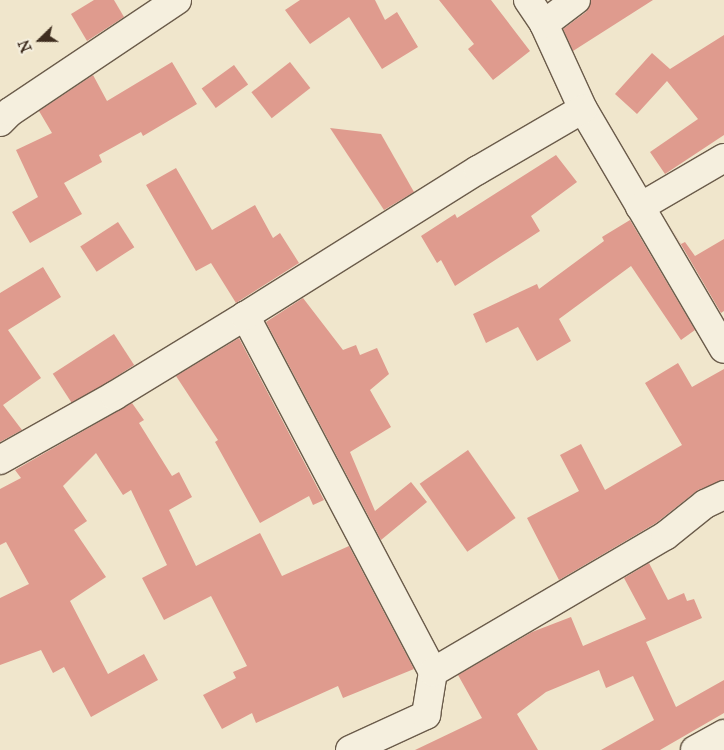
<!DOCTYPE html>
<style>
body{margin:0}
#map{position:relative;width:724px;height:750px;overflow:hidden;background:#f0e6cc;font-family:"IM FELL Great Primer",serif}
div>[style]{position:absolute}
.building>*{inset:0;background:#df9b8e;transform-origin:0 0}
.roads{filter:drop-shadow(1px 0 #6b5c4b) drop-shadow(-1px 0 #6b5c4b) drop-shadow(0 1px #6b5c4b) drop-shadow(0 -1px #6b5c4b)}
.minor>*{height:28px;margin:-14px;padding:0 14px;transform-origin:14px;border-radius:14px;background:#f5efde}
span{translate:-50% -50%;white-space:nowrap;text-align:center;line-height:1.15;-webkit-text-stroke:4px #f5efde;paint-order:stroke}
.north{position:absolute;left:15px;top:15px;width:50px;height:50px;-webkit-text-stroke:4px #f5efde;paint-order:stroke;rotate:248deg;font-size:14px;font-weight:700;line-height:20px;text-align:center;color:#3f2e20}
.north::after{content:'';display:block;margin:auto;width:18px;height:22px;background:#3f2e20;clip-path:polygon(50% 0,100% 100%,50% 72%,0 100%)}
</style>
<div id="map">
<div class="building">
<i style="clip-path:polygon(94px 0,114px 0,124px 17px,87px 41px,71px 14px)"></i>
<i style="clip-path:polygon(300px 0,375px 0,385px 20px,397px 12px,418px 47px,382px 69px,349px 17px,310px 44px,285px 10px)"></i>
<i style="clip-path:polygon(439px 0,491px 0,530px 51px,493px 80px,468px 49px,474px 44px)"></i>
<i style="clip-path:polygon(591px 0,653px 0,573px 51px,563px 29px,586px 12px)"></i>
<i style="clip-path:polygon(724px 35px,724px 135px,665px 174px,650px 152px,698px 119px,667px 81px,637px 114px,615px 94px,652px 53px,670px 69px)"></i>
<i style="clip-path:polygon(172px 62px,197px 104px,143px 136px,141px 132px,99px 155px,102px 162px,64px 183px,82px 214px,30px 243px,12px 212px,38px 197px,16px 150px,52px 133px,39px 111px,93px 75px,107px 101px)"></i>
<i style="left:290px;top:62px;width:33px;height:49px;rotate:52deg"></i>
<i style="left:234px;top:65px;width:24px;height:40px;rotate:54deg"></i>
<i style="clip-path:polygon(330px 128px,381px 134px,414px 192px,384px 210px)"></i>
<i style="clip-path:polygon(556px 155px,577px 182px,531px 216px,540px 231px,455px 286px,441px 260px,437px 263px,421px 236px,455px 214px,457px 218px)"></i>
<i style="clip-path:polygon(176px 168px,212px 230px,255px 205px,273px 238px,280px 233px,299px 263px,236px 303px,211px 263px,196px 271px,146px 185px)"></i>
<i style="clip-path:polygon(630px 220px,695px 330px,681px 340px,631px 266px,559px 319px,571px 341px,537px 361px,518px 327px,486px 343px,473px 314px,537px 284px,539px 289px,604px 241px,602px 237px)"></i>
<i style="left:118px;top:222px;width:30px;height:45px;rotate:57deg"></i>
<i style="clip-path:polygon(669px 224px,681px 244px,685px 242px,695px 256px,724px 239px,724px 311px,721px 313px)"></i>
<i style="clip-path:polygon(43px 267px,61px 297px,8px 330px,41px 378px,3px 405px,22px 430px,0 442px,0 293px)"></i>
<i style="clip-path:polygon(303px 298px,343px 350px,356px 345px,360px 355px,377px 348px,389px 374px,370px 390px,391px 427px,350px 452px,375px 511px,411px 482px,427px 502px,381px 540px,266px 322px)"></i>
<i style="left:114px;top:334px;width:37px;height:73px;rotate:57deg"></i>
<i style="clip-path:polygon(239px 338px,324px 500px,313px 505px,309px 496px,260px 523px,215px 442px,218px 440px,176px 376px)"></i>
<i style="clip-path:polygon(678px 363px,692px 387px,724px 369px,724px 480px,698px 490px,656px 523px,559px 580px,527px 518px,579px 491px,560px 455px,581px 444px,605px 490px,682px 445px,645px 383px)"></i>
<i style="clip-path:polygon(132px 403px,144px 420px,139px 423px,172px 476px,179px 472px,192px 497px,169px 510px,196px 566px,260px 533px,282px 576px,349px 546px,414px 669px,343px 698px,338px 686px,256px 723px,252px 713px,222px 729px,203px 695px,236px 678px,233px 672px,247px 666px,211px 596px,164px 620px,142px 578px,167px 565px,131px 490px,123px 495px,96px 453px,63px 486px,87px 521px,74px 530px,106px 577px,70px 601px,108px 674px,144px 654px,158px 680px,91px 717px,64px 667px,53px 673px,41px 650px,0 665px,0 598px,29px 584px,6px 542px,0 545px,0 489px,21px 478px,15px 470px)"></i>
<i style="left:468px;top:450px;width:83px;height:59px;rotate:55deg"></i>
<i style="clip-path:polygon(649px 563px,668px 600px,684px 593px,687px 601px,694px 599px,702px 618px,646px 642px,676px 707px,724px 680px,724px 713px,660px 750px,601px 750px,654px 720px,633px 676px,606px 688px,599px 670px,546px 692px,517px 714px,538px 750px,415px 750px,482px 718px,458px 675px,532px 632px,571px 617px,583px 646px,646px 619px,624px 578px)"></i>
</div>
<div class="roads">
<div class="minor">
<i style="left:528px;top:0;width:29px;rotate:56deg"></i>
<i style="left:544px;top:24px;width:94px;rotate:65.4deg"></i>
<i style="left:583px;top:109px;width:278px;rotate:59.6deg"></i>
<i style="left:544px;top:24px;width:40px;rotate:-37deg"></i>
<i style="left:0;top:122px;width:14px;rotate:-45deg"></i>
<i style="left:10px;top:112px;width:201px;rotate:-33.8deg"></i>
<i style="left:640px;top:207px;width:97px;rotate:-30.3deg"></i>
<i style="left:0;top:460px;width:131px;rotate:-29.3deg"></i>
<i style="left:114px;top:396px;width:153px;rotate:-31.4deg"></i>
<i style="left:433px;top:672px;width:403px;rotate:-117.8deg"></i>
<i style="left:245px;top:316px;width:275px;rotate:-32.1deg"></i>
<i style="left:478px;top:170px;width:121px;rotate:-30.2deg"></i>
<i style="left:350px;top:750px;width:84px;rotate:-24.7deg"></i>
<i style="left:426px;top:715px;width:44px;rotate:-80.8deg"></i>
<i style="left:433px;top:672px;width:269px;rotate:-30.4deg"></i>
<i style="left:665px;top:536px;width:51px;rotate:-38.7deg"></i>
<i style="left:705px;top:504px;width:21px;rotate:-25deg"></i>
<i style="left:695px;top:750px;width:33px;rotate:-29deg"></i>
</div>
</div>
<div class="north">N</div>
</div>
